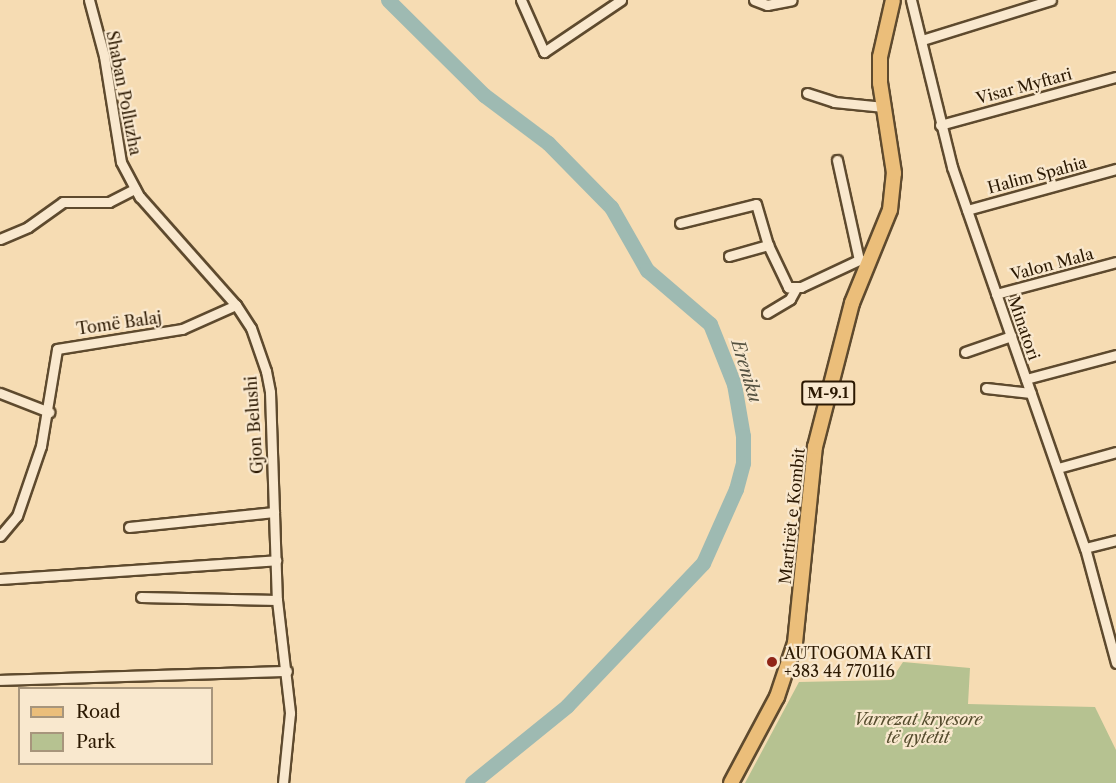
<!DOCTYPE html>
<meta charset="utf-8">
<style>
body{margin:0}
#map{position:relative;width:1116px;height:783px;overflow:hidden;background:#f6dcb3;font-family:"Libre Caslon Text",serif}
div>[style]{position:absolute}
.green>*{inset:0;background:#b6c291}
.river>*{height:15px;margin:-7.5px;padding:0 7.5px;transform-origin:7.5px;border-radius:7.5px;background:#9ebab2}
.roads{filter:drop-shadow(2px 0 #5e4a2e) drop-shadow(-2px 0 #5e4a2e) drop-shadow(0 2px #5e4a2e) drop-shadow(0 -2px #5e4a2e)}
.street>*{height:9px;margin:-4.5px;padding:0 4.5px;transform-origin:4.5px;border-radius:4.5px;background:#f9e8ce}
.primary>*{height:14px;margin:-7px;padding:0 7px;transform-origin:7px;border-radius:7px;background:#ebbe7a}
.dots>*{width:16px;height:16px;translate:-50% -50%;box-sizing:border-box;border:3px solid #f9e8ce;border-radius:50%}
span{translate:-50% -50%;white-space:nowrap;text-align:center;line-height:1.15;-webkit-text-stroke:4.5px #f9e8ce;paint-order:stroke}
.shield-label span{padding:2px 4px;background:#f9e8ce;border:2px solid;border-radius:4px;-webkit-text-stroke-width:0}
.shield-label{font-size:15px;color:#2c1902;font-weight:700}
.street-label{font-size:16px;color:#2c1902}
.poi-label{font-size:16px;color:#2c1902}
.left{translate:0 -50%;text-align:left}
.park-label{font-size:16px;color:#554c2d;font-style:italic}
.water-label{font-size:18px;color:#545140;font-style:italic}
.legend{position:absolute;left:18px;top:687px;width:195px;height:78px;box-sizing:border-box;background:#f9e8ce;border:2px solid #a7957c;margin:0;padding:8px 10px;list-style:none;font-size:18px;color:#2c1902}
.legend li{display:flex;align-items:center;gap:12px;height:30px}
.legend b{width:30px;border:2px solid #a7957c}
</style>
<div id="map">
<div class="green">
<i style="clip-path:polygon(903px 662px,970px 668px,968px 704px,1095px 707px,1116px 750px,1116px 783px,745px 783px,799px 682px,891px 680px)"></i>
</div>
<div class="river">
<i style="left:388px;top:0;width:135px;rotate:44.7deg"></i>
<i style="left:484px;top:95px;width:80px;rotate:36.9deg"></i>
<i style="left:548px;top:143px;width:90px;rotate:45.5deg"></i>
<i style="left:611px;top:207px;width:73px;rotate:60.3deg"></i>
<i style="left:647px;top:270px;width:83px;rotate:40.6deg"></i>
<i style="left:710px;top:324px;width:65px;rotate:68.2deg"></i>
<i style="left:734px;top:384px;width:53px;rotate:80.2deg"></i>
<i style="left:743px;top:436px;width:27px;rotate:90deg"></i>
<i style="left:743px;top:463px;width:27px;rotate:105deg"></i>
<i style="left:736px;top:489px;width:81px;rotate:114deg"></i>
<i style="left:703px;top:563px;width:197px;rotate:133.6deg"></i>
<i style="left:567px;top:706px;width:122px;rotate:141deg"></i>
</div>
<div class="roads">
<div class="street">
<i style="left:89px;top:0;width:58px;rotate:75deg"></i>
<i style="left:104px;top:56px;width:107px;rotate:80.9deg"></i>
<i style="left:121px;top:162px;width:40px;rotate:62deg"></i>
<i style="left:140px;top:197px;width:144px;rotate:48.4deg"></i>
<i style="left:236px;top:305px;width:27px;rotate:57deg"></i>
<i style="left:251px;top:328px;width:46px;rotate:70.8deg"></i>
<i style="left:266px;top:371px;width:21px;rotate:79deg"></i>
<i style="left:270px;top:392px;width:208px;rotate:88.1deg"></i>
<i style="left:277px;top:600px;width:114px;rotate:83.4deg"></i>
<i style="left:290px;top:713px;width:70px;rotate:95.7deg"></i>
<i style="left:521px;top:0;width:57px;rotate:66.1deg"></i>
<i style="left:544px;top:52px;width:93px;rotate:-34deg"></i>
<i style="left:754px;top:0;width:14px;rotate:21deg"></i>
<i style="left:767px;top:5px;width:25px;rotate:-11deg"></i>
<i style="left:911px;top:0;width:172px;rotate:76.2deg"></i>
<i style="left:952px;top:167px;width:404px;rotate:70.8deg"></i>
<i style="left:1085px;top:548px;width:119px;rotate:74.9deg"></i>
<i style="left:922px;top:40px;width:135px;rotate:-17.2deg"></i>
<i style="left:807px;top:93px;width:28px;rotate:18deg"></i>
<i style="left:834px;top:102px;width:50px;rotate:5.7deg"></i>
<i style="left:940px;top:125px;width:182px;rotate:-15.3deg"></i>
<i style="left:837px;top:160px;width:102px;rotate:77.6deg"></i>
<i style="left:967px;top:210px;width:155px;rotate:-15.4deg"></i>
<i style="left:680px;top:223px;width:78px;rotate:-14deg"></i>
<i style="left:756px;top:204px;width:43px;rotate:73.7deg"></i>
<i style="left:768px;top:245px;width:47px;rotate:64.5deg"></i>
<i style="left:788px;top:287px;width:13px"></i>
<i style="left:801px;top:287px;width:64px;rotate:-25deg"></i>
<i style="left:859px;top:260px;width:10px;rotate:6deg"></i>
<i style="left:0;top:239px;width:30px;rotate:-23deg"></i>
<i style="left:28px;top:227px;width:43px;rotate:-35.5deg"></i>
<i style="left:63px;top:202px;width:46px"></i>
<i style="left:109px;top:202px;width:29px;rotate:-27deg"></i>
<i style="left:729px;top:256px;width:41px;rotate:-15.8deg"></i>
<i style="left:996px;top:294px;width:124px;rotate:-14.9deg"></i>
<i style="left:767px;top:313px;width:27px;rotate:-31deg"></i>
<i style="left:790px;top:299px;width:13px;rotate:-61deg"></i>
<i style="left:965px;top:352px;width:49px;rotate:-19.2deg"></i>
<i style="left:1026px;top:379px;width:93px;rotate:-14.9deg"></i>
<i style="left:986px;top:388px;width:45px;rotate:6.3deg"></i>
<i style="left:0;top:393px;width:53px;rotate:21.2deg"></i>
<i style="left:1058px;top:468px;width:60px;rotate:-15.4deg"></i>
<i style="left:129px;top:527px;width:146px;rotate:-5.9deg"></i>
<i style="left:0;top:536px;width:26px;rotate:-50deg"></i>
<i style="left:17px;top:516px;width:74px;rotate:-71.1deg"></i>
<i style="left:41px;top:446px;width:98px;rotate:-80.6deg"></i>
<i style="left:57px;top:349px;width:127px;rotate:-9.1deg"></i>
<i style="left:182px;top:329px;width:59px;rotate:-24deg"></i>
<i style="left:1085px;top:548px;width:32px;rotate:-14deg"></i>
<i style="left:0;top:579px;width:277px;rotate:-3.9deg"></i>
<i style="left:141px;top:597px;width:136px;rotate:1.3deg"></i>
<i style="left:0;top:680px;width:287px;rotate:-1.8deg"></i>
</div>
<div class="primary">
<i style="left:731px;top:783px;width:98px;rotate:-61.9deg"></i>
<i style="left:777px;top:697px;width:57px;rotate:-71.6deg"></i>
<i style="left:795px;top:643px;width:197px;rotate:-84.2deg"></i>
<i style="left:815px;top:447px;width:149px;rotate:-75.6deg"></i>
<i style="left:852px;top:303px;width:100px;rotate:-67.8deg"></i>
<i style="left:890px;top:210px;width:37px;rotate:-84deg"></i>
<i style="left:894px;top:173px;width:91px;rotate:-98.8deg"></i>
<i style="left:880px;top:83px;width:26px;rotate:-90deg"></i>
<i style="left:880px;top:57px;width:58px;rotate:-77.2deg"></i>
</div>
</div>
<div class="dots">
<i style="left:772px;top:662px;background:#8f2418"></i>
</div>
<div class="shield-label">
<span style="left:828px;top:393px">M-9.1</span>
</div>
<div class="street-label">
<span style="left:1024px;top:86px;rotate:-15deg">Visar Myftari</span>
<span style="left:124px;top:93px;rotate:79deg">Shaban Polluzha</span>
<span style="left:1037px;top:175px;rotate:-15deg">Halim Spahia</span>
<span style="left:1052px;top:264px;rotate:-15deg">Valon Mala</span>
<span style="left:119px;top:323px;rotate:-8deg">Tomë Balaj</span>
<span style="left:1024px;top:328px;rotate:71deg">Minatori</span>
<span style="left:254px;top:425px;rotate:-94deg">Gjon Belushi</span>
<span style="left:792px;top:516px;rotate:-84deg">Martirët e Kombit</span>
</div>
<div class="poi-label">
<span class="left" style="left:784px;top:662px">AUTOGOMA KATI<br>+383 44 770116</span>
</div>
<div class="park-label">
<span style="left:918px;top:728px">Varrezat kryesore<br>të qytetit</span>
</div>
<div class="water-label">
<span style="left:746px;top:371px;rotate:73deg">Ereniku</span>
</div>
<ul class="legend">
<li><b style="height:8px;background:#ebbe7a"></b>Road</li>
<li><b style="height:16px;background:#b6c291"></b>Park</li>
</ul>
</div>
